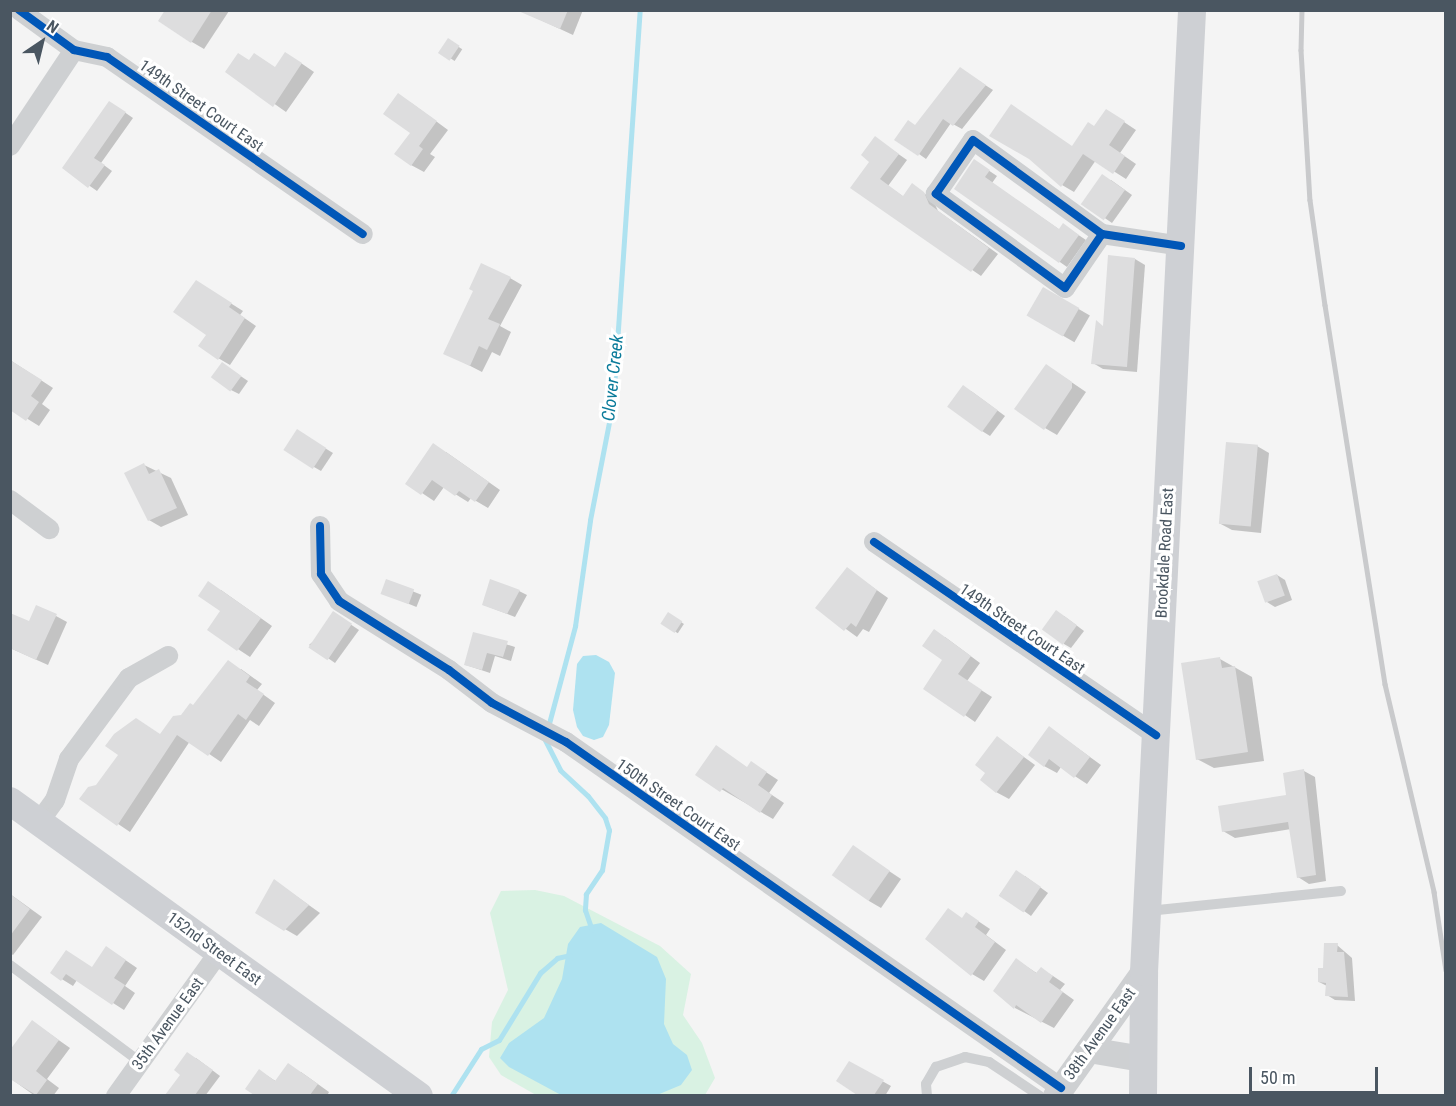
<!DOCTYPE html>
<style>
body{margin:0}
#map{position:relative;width:1456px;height:1106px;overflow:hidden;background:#f4f4f4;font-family:"Roboto Condensed",sans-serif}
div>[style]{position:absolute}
.green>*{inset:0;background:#d9f2e3}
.water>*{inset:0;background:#aee2f0}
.shadow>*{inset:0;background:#0003;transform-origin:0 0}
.stream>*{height:5px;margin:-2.5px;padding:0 2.5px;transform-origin:2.5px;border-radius:2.5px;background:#aee2f0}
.building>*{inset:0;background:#ddddde;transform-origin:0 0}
.service>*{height:10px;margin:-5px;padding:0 5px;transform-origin:5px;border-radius:5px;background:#ced0d2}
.minor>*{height:20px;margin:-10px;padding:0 10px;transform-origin:10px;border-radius:10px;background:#ced0d2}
.tertiary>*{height:26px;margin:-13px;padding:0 13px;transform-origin:13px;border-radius:13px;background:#ced0d2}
.secondary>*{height:28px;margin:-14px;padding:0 14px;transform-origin:14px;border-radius:14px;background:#ced0d4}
.rail>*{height:4.5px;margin:-2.25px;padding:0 2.25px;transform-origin:2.25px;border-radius:2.25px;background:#c9cacc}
.cycleway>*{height:8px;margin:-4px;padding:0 4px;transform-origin:4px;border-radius:4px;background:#0057b8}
span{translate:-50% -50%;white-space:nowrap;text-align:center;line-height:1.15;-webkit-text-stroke:6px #fff;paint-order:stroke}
.street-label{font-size:16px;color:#4a5661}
.water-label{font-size:18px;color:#0c7c9b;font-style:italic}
.frame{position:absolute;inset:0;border:12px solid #4a5661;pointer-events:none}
.north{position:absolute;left:12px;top:12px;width:60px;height:60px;-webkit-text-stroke:4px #fff;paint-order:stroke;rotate:35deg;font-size:16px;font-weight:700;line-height:24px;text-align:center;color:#4a5661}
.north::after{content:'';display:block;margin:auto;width:21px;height:27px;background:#4a5661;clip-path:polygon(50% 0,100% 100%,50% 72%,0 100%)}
.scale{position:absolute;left:1249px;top:1067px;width:129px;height:27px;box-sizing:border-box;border:3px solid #4a5661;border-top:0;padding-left:8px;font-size:18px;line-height:21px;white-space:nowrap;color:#4a5661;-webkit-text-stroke:4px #fff;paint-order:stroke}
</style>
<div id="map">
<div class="green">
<i style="clip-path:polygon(535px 890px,564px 896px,660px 946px,691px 974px,683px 1015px,702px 1043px,715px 1078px,705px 1095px,536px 1095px,501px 1075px,489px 1057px,492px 1022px,508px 990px,490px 913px,501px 891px)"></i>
</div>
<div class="water">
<i style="clip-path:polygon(596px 655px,609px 662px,615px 673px,609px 725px,603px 737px,594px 740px,583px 736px,577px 727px,573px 710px,577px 664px,583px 656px)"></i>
<i style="clip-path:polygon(601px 923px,657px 957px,666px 979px,664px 1024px,673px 1044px,687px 1055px,692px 1070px,681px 1085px,657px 1095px,561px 1095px,509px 1067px,500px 1058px,509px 1043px,544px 1018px,562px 979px,568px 944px,580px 927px)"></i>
</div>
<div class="shadow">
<i style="clip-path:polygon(162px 10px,229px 11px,204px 49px,192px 42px)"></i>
<i style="clip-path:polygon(534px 10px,583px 10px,573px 35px,532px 16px)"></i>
<i style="left:448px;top:40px;width:17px;height:14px;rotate:33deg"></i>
<i style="clip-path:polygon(250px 61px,276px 68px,298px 61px,314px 72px,286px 112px,228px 71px)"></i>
<i style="clip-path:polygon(968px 74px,993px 90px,962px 129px,951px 123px,926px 159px,919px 154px,916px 126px)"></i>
<i style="clip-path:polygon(410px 102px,448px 130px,430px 154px,435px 157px,424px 172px,411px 165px)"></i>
<i style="clip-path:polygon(117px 107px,133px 118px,101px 163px,112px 171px,97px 191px,64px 168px)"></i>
<i style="clip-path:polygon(1118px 118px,1136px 130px,1120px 153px,1136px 164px,1126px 179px,1096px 160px,1074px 192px,1062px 185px,1073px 147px,1095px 127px)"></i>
<i style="clip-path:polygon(884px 144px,907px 160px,888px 186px,904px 197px,921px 191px,933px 200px,938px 211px,998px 254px,981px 276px,852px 187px)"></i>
<i style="clip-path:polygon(982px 166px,997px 176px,992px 183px,1060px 230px,1071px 230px,1086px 240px,1067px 267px,956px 189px)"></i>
<i style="clip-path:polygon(1111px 180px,1132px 195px,1112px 223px,1083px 203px)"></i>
<i style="clip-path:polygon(1135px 259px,1145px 265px,1137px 372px,1103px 369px,1093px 363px)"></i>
<i style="clip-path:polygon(510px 278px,522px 285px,500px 326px,511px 332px,500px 356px,492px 352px,482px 372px,445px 353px)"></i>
<i style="clip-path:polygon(197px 282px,243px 311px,240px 315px,256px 326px,230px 365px,218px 358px,208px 335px,175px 312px)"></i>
<i style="left:1044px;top:289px;width:53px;height:31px;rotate:30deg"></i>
<i style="clip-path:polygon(10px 360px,53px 388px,42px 404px,50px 410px,39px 426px,10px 408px)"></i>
<i style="clip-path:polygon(230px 369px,248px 381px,239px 394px,231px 390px)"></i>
<i style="clip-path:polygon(1058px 373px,1086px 392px,1057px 435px,1045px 428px)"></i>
<i style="clip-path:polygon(971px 391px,1005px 416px,990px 436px,982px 431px)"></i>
<i style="clip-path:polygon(305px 436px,333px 453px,321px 471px,314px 467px)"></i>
<i style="clip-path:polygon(1257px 446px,1269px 453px,1261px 533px,1232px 530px,1219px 523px)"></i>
<i style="clip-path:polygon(446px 452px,500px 490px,488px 508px,471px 498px,468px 502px,444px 487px,434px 501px,407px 483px)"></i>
<i style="clip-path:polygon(144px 465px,171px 478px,188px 515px,161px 527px,149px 520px)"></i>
<i style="clip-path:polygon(847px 569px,888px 598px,869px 632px,863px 629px,857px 637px,817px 608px)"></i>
<i style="clip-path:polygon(1277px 575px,1285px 580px,1292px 600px,1275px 607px,1267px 602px)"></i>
<i style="left:387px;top:581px;width:37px;height:13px;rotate:22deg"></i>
<i style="clip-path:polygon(221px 590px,272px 626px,250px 657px,209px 630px,222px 610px)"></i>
<i style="clip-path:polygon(519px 591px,527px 595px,515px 617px,484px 605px)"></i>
<i style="left:669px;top:614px;width:18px;height:11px;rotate:34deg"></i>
<i style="clip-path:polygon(56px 616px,67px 622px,48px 665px,10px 648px,29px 623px)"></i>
<i style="clip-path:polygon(1064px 616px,1084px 631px,1071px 648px,1064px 644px)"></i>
<i style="clip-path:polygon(341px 618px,359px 630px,335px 663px,309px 645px)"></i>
<i style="clip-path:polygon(474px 634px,515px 647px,511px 661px,495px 656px,490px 673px,466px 665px)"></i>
<i style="clip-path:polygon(945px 637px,980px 663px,967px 681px,992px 697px,975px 722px,965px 715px,944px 660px)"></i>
<i style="clip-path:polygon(1220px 659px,1252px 677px,1264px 761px,1214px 768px,1197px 759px)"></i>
<i style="clip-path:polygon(241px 669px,262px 684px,257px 690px,275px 703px,259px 726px,250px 720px,221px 762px,190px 741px,130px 832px,81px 799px)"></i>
<i style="clip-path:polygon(1050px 728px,1101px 765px,1087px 784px,1061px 767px,1057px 773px,1044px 766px)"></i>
<i style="clip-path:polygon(998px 738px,1035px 765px,1009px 799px,996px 792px)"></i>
<i style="clip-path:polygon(752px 763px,778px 780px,769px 793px,784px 803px,773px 819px,697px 775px,748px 768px)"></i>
<i style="clip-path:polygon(1304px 771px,1315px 777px,1326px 881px,1309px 884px,1298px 877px,1291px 829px,1235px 838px,1223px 831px,1288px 797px)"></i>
<i style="clip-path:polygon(853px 847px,901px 879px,881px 908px,869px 901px)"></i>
<i style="clip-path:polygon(1025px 876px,1048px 893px,1031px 916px,1000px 894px)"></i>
<i style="clip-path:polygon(275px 881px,320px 913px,297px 936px,257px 913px)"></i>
<i style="clip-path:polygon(10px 894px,42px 917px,13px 955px,10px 953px)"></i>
<i style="clip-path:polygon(963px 919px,978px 921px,990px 929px,986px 935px,1006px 950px,984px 981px,972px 974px)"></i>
<i style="clip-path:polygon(1337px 945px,1352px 958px,1355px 1001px,1335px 1000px,1327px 995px,1327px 986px,1319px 982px)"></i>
<i style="clip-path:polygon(118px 955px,137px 968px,125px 986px,135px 993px,124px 1010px,77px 980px,73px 986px,52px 973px,93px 968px)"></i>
<i style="clip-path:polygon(1017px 960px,1038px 974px,1041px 969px,1053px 976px,1065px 984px,1060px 990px,1074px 1000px,1054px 1028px,1015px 1008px)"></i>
<i style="clip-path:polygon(33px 1022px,70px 1048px,47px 1079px,59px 1088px,53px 1096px,35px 1096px,10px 1078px,10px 1047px,13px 1048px)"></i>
<i style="clip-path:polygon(196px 1058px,220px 1076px,205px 1096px,167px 1096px)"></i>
<i style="clip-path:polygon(850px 1063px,891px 1086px,885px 1096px,860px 1096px,838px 1081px)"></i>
<i style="clip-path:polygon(260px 1071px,277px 1082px,301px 1072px,329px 1092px,327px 1096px,257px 1096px,247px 1088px)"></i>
</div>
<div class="stream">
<i style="left:548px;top:727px;width:105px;rotate:-75deg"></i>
<i style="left:575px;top:626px;width:107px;rotate:-81.9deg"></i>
<i style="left:590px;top:520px;width:120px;rotate:-79deg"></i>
<i style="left:613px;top:402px;width:393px;rotate:-86.1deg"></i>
<i style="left:544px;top:738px;width:36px;rotate:63deg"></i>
<i style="left:560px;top:770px;width:38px;rotate:43deg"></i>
<i style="left:588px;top:796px;width:28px;rotate:52deg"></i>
<i style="left:605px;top:818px;width:13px;rotate:72deg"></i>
<i style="left:609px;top:830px;width:41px;rotate:99.9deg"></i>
<i style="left:602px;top:870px;width:29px;rotate:124deg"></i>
<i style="left:586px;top:894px;width:16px;rotate:94deg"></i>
<i style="left:585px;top:910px;width:21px;rotate:71deg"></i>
<i style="left:451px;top:1096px;width:56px;rotate:-57.4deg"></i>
<i style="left:481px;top:1049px;width:20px;rotate:-27deg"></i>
<i style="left:499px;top:1040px;width:79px;rotate:-58.5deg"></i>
<i style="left:540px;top:973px;width:23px;rotate:-41deg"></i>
<i style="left:557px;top:958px;width:13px;rotate:-13deg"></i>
</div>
<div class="building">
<i style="clip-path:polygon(165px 10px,212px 10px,191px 43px,158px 21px)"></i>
<i style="clip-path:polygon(516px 10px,568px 10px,560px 29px)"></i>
<i style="left:448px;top:38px;width:14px;height:18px;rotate:34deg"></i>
<i style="clip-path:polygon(285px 52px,302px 63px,273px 107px,225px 72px,238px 53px,249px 60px,254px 53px,275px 67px)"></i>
<i style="clip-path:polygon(960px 67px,986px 85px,953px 126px,943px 119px,918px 156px,894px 140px,908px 120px,915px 125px)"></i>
<i style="clip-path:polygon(398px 93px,437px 121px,419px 146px,423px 149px,411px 166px,394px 154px,410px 133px,383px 114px)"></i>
<i style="clip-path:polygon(109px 101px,126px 112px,94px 158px,105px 165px,88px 188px,62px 168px)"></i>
<i style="clip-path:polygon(1011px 104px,1072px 146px,1088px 122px,1094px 126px,1106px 109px,1125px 121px,1109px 145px,1125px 156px,1113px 174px,1083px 154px,1061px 187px,1029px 159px,989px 136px)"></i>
<i style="clip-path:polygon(875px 136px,899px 154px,880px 179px,903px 196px,912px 183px,924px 192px,929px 204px,989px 248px,971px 272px,850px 188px,869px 162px,861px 155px)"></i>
<i style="clip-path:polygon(974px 159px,990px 170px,985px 177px,1059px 229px,1063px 223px,1079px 235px,1059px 263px,954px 189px)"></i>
<i style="left:1102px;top:174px;width:28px;height:37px;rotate:35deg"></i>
<i style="clip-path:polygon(1108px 255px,1135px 258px,1127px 367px,1091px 364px,1096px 320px,1103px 326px)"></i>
<i style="clip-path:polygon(481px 263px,511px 277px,488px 319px,500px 324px,487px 350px,479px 346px,470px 366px,443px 354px,473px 291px,469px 289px)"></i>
<i style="clip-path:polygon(196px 280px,232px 303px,229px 307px,245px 318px,218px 360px,198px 346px,206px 335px,173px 312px)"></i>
<i style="left:1043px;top:287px;width:42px;height:33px;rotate:30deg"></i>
<i style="clip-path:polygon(10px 360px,42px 380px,31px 396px,39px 402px,26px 421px,10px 410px)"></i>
<i style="left:222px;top:362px;width:24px;height:19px;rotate:36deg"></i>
<i style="clip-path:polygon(1046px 364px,1072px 382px,1072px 388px,1044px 430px,1014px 409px)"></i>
<i style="left:963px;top:385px;width:43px;height:27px;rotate:36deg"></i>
<i style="left:297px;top:429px;width:35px;height:25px;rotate:33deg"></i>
<i style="left:1226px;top:442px;width:32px;height:82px;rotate:5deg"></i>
<i style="clip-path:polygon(433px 443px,489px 482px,475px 502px,459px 491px,455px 496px,432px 480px,421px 495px,405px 484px)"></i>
<i style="clip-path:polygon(144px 463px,149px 474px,159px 469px,177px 508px,148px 521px,124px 473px)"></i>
<i style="clip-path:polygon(847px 567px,877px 590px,856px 627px,851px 623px,844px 631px,815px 608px)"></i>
<i style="left:1277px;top:574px;width:23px;height:21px;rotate:70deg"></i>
<i style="left:386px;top:579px;width:30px;height:16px;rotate:20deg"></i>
<i style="clip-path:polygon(490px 579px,520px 590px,507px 614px,482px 605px)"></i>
<i style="clip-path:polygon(208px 581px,261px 618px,237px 651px,207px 630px,220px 611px,198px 596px)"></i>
<i style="clip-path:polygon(36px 605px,57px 614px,36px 660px,10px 648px,10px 613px,29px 621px)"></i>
<i style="left:1056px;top:610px;width:26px;height:24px;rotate:36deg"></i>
<i style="left:333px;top:611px;width:23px;height:44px;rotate:34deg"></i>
<i style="left:668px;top:612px;width:17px;height:14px;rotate:33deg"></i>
<i style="clip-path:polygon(934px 629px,971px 656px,958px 674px,982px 690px,964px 717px,923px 689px,942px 660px,922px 646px)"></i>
<i style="clip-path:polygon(473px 632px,508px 641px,503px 657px,487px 653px,482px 670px,464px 665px)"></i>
<i style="clip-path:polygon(1220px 657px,1222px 668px,1235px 666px,1248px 752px,1196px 760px,1181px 663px)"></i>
<i style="clip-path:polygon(228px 660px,250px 676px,246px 682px,264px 694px,246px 720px,238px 714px,208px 756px,177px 735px,117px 826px,79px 799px,88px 787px,96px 785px,118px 755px,105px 746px,114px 734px,136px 718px,160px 734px,173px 716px,181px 715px,190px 703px,193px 705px)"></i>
<i style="clip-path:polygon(1049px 726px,1090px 757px,1074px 778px,1049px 759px,1044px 767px,1028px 755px)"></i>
<i style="clip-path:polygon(997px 736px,1024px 757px,996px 793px,980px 780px,985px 773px,975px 765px)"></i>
<i style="clip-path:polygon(716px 745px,747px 767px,751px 761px,767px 772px,758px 785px,772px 795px,760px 813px,723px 788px,720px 792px,695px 775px)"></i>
<i style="clip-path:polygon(1304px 769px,1316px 875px,1297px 878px,1288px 822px,1222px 832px,1218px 806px,1286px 795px,1283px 773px)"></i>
<i style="left:853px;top:845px;width:45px;height:37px;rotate:35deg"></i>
<i style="left:1016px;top:870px;width:30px;height:31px;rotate:34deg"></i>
<i style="clip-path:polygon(274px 879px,309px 905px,284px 931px,255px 913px)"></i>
<i style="clip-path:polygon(10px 894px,30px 909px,10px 936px)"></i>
<i style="clip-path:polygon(948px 908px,962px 918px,966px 912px,979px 921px,975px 927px,995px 942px,971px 976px,925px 939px)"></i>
<i style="clip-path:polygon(1324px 943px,1338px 943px,1337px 952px,1344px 952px,1348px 997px,1325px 996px,1326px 983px,1318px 982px,1318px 968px,1323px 968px)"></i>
<i style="clip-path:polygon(106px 946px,126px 960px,114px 978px,125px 985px,112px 1005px,66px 974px,61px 981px,50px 973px,66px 950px,92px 967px)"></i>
<i style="clip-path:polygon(1016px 958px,1036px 973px,1041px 967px,1053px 976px,1049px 982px,1063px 992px,1041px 1023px,1016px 1005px,1014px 1009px,993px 991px)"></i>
<i style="clip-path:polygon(32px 1020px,59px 1040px,36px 1071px,47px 1080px,36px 1095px,10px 1079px,10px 1050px)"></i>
<i style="clip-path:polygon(187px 1052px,213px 1070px,195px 1095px,165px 1095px,180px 1075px,174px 1070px)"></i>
<i style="clip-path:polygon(849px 1061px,884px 1080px,874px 1095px,857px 1095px,836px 1081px)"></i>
<i style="clip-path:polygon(288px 1063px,318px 1084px,310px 1095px,254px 1095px,245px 1089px,259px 1069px,275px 1081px)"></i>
</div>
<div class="service">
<i style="left:1148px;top:911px;width:194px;rotate:-5.9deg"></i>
<i style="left:10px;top:965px;width:162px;rotate:36.7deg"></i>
<i style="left:927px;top:1096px;width:12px;rotate:-95deg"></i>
<i style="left:926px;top:1084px;width:20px;rotate:-60deg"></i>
<i style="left:936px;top:1067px;width:31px;rotate:-19deg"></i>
<i style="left:965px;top:1057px;width:25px;rotate:12deg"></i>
<i style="left:989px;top:1062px;width:61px;rotate:33.7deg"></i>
</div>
<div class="minor">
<i style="left:19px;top:10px;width:68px;rotate:36deg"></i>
<i style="left:74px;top:50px;width:34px;rotate:12deg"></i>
<i style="left:107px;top:57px;width:311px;rotate:34.7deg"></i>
<i style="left:10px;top:146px;width:115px;rotate:-56.3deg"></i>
<i style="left:1102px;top:234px;width:65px;rotate:124.4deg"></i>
<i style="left:1065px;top:288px;width:160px;rotate:-143.9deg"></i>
<i style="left:936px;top:194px;width:65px;rotate:-55.6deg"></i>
<i style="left:973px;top:140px;width:160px;rotate:36.1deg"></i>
<i style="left:1102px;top:234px;width:80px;rotate:8.6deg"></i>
<i style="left:10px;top:500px;width:49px;rotate:36.6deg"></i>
<i style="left:320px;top:526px;width:48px;rotate:88.8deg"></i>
<i style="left:321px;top:574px;width:32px;rotate:56deg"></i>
<i style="left:339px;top:601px;width:130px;rotate:32.1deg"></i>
<i style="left:449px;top:670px;width:54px;rotate:37.5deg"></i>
<i style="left:492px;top:703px;width:84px;rotate:27.8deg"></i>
<i style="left:566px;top:742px;width:604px;rotate:34.95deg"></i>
<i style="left:874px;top:542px;width:342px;rotate:34.4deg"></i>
<i style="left:39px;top:822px;width:27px;rotate:-54deg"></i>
<i style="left:55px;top:800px;width:43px;rotate:-71.1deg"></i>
<i style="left:69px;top:759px;width:101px;rotate:-53.5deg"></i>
<i style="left:129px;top:678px;width:45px;rotate:-29.4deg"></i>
<i style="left:116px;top:1096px;width:177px;rotate:-54.4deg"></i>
</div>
<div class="tertiary">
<i style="left:1089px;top:1050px;width:55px;rotate:9.5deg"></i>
<i style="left:1056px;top:1096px;width:152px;rotate:-54.6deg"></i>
</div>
<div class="secondary">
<i style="left:10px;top:801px;width:504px;rotate:35.8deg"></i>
<i style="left:1143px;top:1096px;width:124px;rotate:-89.5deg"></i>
<i style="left:1144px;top:972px;width:963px;rotate:-87.14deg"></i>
</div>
<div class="rail">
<i style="left:1302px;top:10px;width:40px;rotate:91.4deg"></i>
<i style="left:1301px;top:50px;width:150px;rotate:86.6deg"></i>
<i style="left:1310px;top:200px;width:106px;rotate:81.9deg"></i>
<i style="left:1325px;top:305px;width:384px;rotate:81deg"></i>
<i style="left:1385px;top:684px;width:214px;rotate:76.7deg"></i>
<i style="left:1434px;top:892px;width:79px;rotate:81.3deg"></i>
</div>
<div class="cycleway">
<i style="left:19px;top:10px;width:68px;rotate:36deg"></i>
<i style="left:74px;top:50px;width:34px;rotate:12deg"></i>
<i style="left:107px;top:57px;width:311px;rotate:34.7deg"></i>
<i style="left:1102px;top:234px;width:65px;rotate:124.4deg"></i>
<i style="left:1065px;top:288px;width:160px;rotate:-143.9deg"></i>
<i style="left:936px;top:194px;width:65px;rotate:-55.6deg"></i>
<i style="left:973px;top:140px;width:160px;rotate:36.1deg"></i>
<i style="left:1102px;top:234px;width:80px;rotate:8.6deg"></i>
<i style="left:320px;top:526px;width:48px;rotate:88.8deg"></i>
<i style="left:321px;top:574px;width:32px;rotate:56deg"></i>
<i style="left:339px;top:601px;width:130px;rotate:32.1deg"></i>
<i style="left:449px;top:670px;width:54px;rotate:37.5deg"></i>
<i style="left:492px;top:703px;width:84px;rotate:27.8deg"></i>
<i style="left:566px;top:742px;width:604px;rotate:34.95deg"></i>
<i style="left:874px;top:542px;width:342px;rotate:34.4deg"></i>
</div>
<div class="street-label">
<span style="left:201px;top:106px;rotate:35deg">149th Street Court East</span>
<span style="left:1165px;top:553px;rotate:-87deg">Brookdale Road East</span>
<span style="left:1022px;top:629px;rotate:34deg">149th Street Court East</span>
<span style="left:678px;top:805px;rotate:35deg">150th Street Court East</span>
<span style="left:214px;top:949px;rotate:36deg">152nd Street East</span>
<span style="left:168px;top:1024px;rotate:-54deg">35th Avenue East</span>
<span style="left:1100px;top:1034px;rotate:-54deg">38th Avenue East</span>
</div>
<div class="water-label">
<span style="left:613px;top:378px;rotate:-84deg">Clover Creek</span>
</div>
<div class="frame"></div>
<div class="north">N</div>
<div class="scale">50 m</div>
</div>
